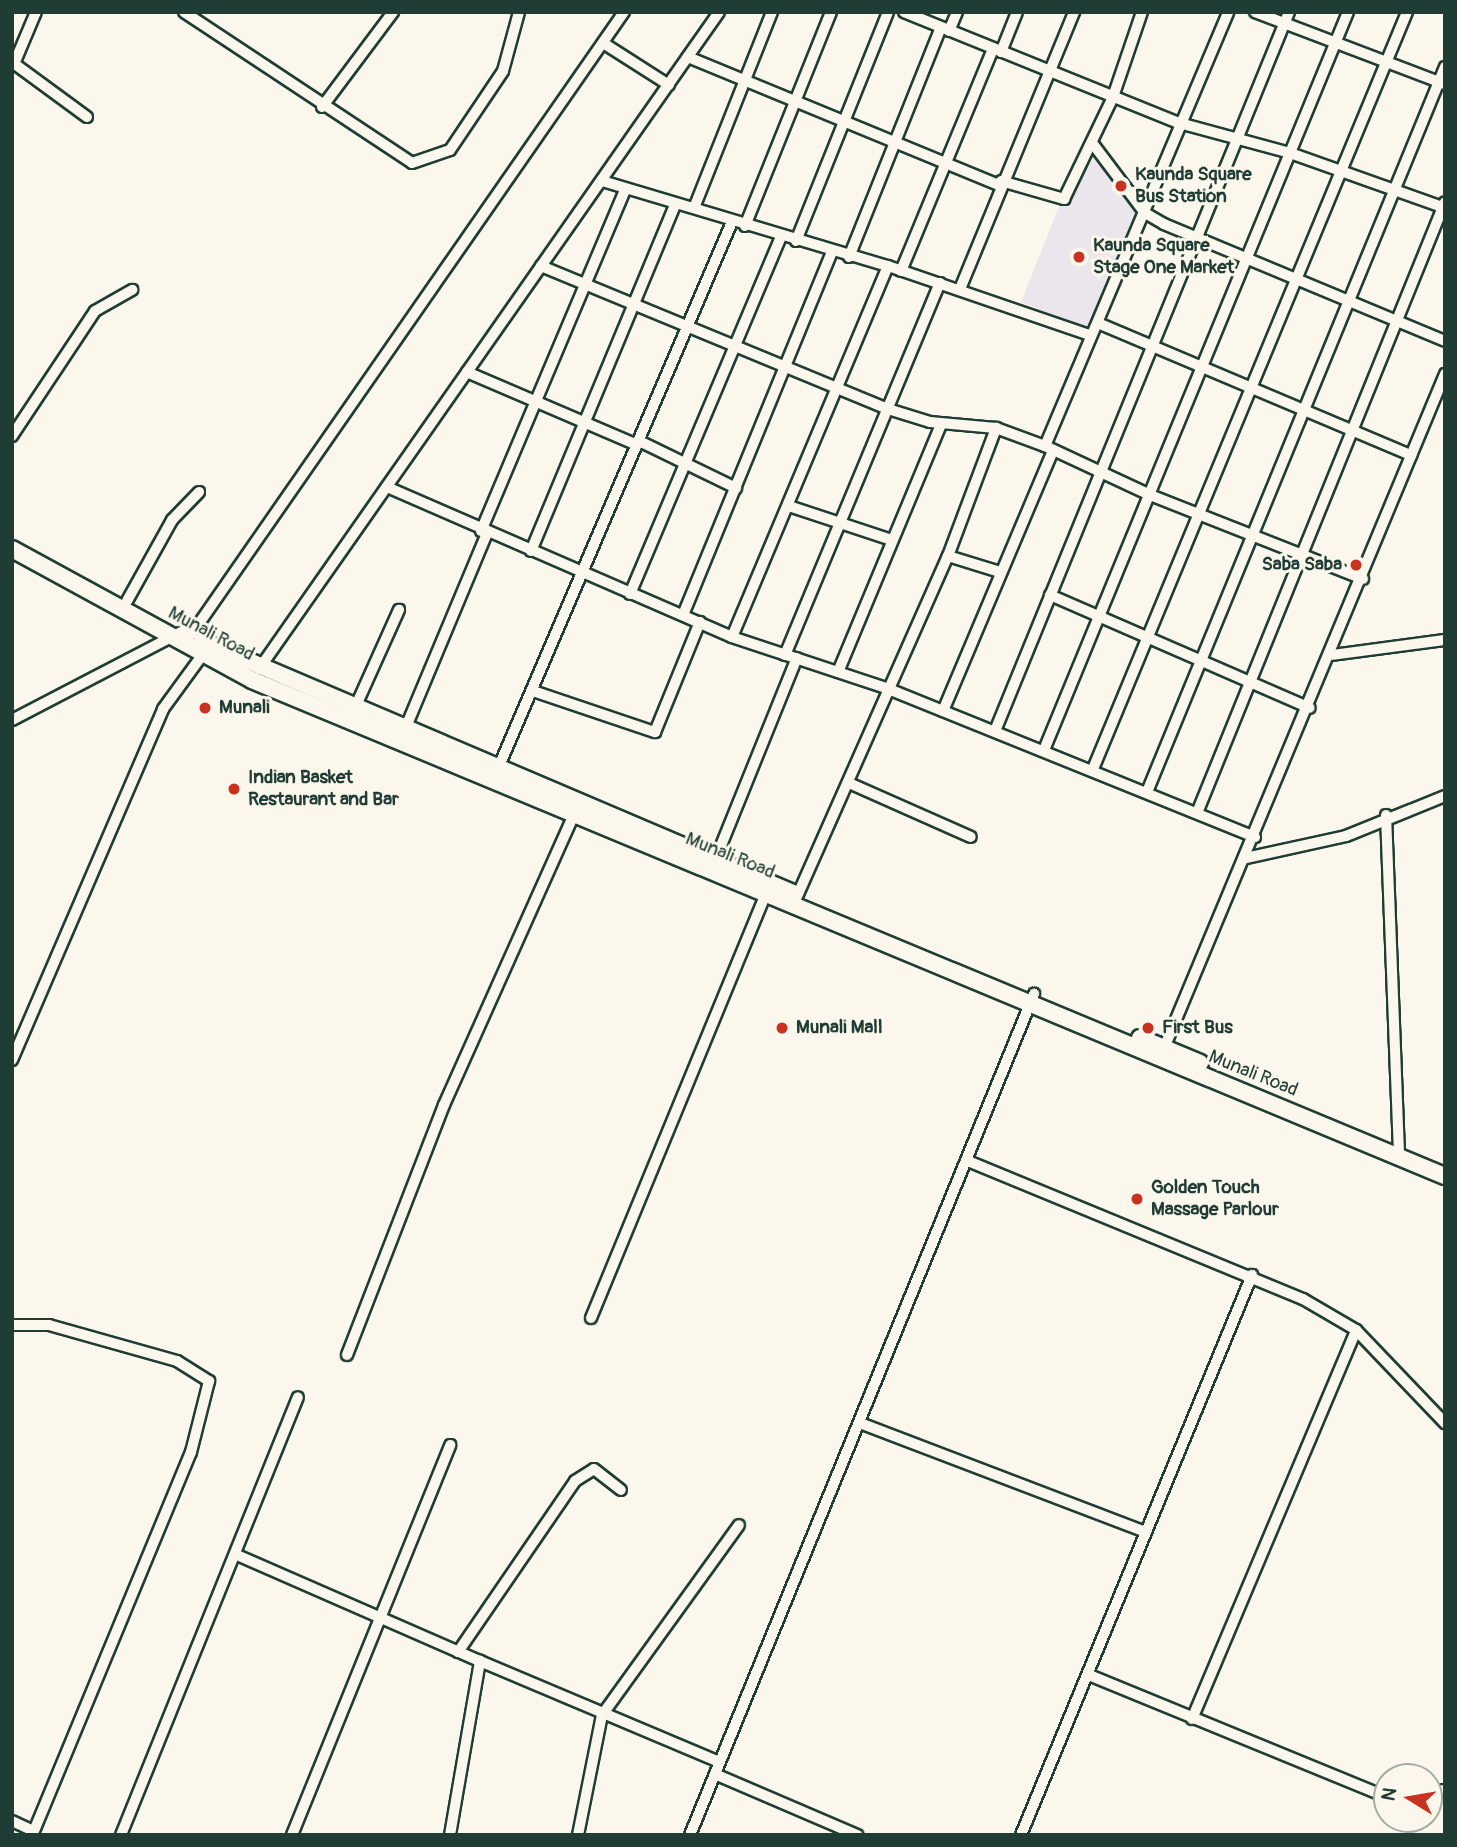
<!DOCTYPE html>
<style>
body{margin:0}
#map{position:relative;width:1457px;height:1847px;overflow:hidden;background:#fbf7ec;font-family:Pangolin,sans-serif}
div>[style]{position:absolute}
.built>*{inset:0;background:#ebe5ec}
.roads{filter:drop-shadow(2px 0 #1f3d34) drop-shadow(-2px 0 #1f3d34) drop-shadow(0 2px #1f3d34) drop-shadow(0 -2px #1f3d34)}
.minor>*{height:10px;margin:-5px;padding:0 5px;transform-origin:5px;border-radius:5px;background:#fbf7ec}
.secondary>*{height:16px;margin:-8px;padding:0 8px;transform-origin:8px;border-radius:8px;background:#fbf7ec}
.dots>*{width:19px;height:19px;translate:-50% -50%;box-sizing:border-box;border:4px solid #fbf7ec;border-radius:50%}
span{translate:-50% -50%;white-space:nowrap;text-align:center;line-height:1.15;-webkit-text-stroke:6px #fbf7ec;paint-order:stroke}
.poi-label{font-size:19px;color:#1f3d34;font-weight:700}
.left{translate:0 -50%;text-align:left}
.right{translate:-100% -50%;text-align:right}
.street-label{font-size:19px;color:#1f3d34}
.frame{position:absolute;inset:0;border:14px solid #1f3d34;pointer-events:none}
.north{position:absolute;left:1373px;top:1763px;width:70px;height:70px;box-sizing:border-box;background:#fbf7ec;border:2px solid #a3ada2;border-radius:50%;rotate:281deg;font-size:19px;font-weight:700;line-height:28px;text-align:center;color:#1f3d34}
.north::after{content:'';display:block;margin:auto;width:24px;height:32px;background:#c8321e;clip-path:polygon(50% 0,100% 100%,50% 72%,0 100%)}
</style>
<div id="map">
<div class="built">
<i style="clip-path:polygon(1094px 159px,1138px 213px,1088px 329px,1021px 302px,1058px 209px)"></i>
</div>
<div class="roads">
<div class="minor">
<i style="left:184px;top:12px;width:273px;rotate:33.5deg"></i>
<i style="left:412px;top:163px;width:40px;rotate:-18.9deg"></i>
<i style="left:450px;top:150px;width:95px;rotate:-56.1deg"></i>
<i style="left:503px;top:71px;width:61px;rotate:-74.8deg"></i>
<i style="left:904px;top:12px;width:297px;rotate:22deg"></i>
<i style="left:1179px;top:123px;width:115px;rotate:15.1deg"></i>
<i style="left:1290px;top:153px;width:164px;rotate:19.5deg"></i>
<i style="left:1255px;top:12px;width:203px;rotate:20.8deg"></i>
<i style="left:949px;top:31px;width:21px;rotate:-67deg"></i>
<i style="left:603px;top:43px;width:78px;rotate:32.5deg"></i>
<i style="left:1001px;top:52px;width:43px;rotate:-68.2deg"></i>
<i style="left:688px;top:57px;width:336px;rotate:22.4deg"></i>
<i style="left:12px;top:62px;width:93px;rotate:36.3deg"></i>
<i style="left:14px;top:64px;width:56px;rotate:-67.1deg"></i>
<i style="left:322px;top:107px;width:119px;rotate:-53.2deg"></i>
<i style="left:1093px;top:144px;width:86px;rotate:53deg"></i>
<i style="left:1145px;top:213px;width:22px;rotate:30deg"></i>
<i style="left:1164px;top:224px;width:304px;rotate:22.6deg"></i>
<i style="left:602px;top:181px;width:298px;rotate:16.6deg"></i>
<i style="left:888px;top:266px;width:213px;rotate:18.9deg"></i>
<i style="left:1001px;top:181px;width:66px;rotate:15.9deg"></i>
<i style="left:1064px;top:199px;width:113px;rotate:-64.3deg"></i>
<i style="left:1113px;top:97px;width:90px;rotate:-71.2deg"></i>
<i style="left:694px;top:208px;width:211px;rotate:-68.3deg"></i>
<i style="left:745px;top:226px;width:231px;rotate:-68.1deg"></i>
<i style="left:796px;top:241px;width:247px;rotate:-68.1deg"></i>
<i style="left:849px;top:257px;width:245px;rotate:-68.2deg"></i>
<i style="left:541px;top:266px;width:375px;rotate:22.4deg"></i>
<i style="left:888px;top:409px;width:44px;rotate:17.2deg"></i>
<i style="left:930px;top:422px;width:66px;rotate:5.2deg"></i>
<i style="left:996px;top:428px;width:52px;rotate:20.2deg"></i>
<i style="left:1045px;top:446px;width:116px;rotate:25deg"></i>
<i style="left:1150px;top:495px;width:229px;rotate:21.5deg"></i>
<i style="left:901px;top:271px;width:240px;rotate:-67.5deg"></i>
<i style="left:960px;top:289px;width:300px;rotate:-67.6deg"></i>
<i style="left:1098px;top:323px;width:340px;rotate:22.9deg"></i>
<i style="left:467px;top:372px;width:185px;rotate:23.2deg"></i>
<i style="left:12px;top:436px;width:150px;rotate:-56.4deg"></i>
<i style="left:95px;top:311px;width:43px;rotate:-29.6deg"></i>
<i style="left:639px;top:441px;width:108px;rotate:25.9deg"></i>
<i style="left:1045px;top:446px;width:471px;rotate:-67.1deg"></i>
<i style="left:387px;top:487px;width:376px;rotate:23.5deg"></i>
<i style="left:732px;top:637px;width:162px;rotate:18.3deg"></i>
<i style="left:886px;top:688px;width:398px;rotate:22deg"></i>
<i style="left:789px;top:506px;width:108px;rotate:18.3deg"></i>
<i style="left:481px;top:531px;width:368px;rotate:-67.1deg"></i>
<i style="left:531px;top:551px;width:375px;rotate:-67.4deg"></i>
<i style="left:948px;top:556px;width:54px;rotate:17.1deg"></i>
<i style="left:630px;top:594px;width:388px;rotate:-67.1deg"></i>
<i style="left:1050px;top:595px;width:283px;rotate:23.5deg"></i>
<i style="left:127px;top:601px;width:93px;rotate:-60.9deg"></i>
<i style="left:172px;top:520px;width:39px;rotate:-46deg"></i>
<i style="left:683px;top:615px;width:392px;rotate:-67.7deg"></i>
<i style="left:191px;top:635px;width:759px;rotate:-55.2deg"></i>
<i style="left:732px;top:637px;width:402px;rotate:-67.2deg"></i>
<i style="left:785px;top:655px;width:403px;rotate:-67.4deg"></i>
<i style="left:1332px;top:655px;width:114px;rotate:-7.6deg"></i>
<i style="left:259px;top:669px;width:802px;rotate:-55deg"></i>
<i style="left:838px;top:672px;width:269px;rotate:-67.4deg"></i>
<i style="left:533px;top:691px;width:129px;rotate:18.6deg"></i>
<i style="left:655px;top:732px;width:119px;rotate:-67.8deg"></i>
<i style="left:354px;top:710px;width:110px;rotate:-65.8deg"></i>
<i style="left:943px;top:711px;width:282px;rotate:-67.1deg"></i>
<i style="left:12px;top:720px;width:193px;rotate:-27.5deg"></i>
<i style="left:995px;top:731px;width:777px;rotate:-67.76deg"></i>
<i style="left:403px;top:734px;width:218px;rotate:-67.3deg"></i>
<i style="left:1044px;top:750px;width:798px;rotate:-67.61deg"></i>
<i style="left:1093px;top:769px;width:820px;rotate:-67.47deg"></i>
<i style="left:497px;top:771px;width:597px;rotate:-66.83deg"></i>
<i style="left:849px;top:783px;width:133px;rotate:23.9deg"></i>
<i style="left:1147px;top:792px;width:784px;rotate:-67.66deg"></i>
<i style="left:1197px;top:813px;width:659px;rotate:-67.91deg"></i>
<i style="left:1386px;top:815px;width:342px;rotate:87.8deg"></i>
<i style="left:1246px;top:858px;width:102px;rotate:-12.4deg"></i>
<i style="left:1346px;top:836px;width:107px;rotate:-22deg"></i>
<i style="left:714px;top:863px;width:221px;rotate:-68deg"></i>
<i style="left:795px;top:901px;width:377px;rotate:-66.1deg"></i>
<i style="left:948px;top:556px;width:137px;rotate:-69.4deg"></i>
<i style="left:1162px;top:1053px;width:736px;rotate:-67.37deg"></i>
<i style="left:12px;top:1060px;width:382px;rotate:-66.7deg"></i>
<i style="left:163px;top:709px;width:73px;rotate:-53.9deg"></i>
<i style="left:968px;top:1161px;width:362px;rotate:22.4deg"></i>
<i style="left:1303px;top:1299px;width:61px;rotate:30.3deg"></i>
<i style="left:1356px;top:1330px;width:129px;rotate:46.3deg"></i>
<i style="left:591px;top:1318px;width:457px;rotate:-67.6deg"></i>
<i style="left:12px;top:1325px;width:37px"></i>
<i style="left:49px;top:1325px;width:133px;rotate:15.7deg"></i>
<i style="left:177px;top:1361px;width:38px;rotate:32deg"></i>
<i style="left:209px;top:1381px;width:73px;rotate:104.2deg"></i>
<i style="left:191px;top:1452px;width:415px;rotate:112.5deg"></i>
<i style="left:347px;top:1355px;width:268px;rotate:-68.8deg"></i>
<i style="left:444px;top:1105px;width:323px;rotate:-65.9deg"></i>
<i style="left:860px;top:1423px;width:306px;rotate:20.9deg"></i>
<i style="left:237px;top:1555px;width:265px;rotate:23.6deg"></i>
<i style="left:458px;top:1652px;width:207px;rotate:-55.6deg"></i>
<i style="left:575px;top:1481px;width:22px;rotate:-32deg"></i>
<i style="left:594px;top:1469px;width:34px;rotate:38deg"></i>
<i style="left:1089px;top:1675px;width:322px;rotate:22.3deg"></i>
<i style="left:1192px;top:1719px;width:422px;rotate:-67.1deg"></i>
<i style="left:715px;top:1774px;width:155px;rotate:23.2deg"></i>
<i style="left:1429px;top:1792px;width:16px;rotate:-7deg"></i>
<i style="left:12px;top:1821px;width:23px;rotate:25deg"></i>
<i style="left:121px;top:1835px;width:472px;rotate:-68deg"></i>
<i style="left:292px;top:1835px;width:421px;rotate:-67.9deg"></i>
<i style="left:450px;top:1835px;width:177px;rotate:-80.2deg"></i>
<i style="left:480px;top:1661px;width:259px;rotate:22.9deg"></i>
<i style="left:578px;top:1835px;width:122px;rotate:-78.7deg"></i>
<i style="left:602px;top:1715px;width:234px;rotate:-54.2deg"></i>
<i style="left:690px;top:1835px;width:909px;rotate:-67.75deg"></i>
<i style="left:1021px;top:1835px;width:606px;rotate:-67.58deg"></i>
</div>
<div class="secondary">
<i style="left:12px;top:549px;width:273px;rotate:28.6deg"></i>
<i style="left:252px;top:680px;width:1292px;rotate:22.58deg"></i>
<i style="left:202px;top:641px;width:642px;rotate:23.09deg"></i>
<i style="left:1140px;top:1038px;width:65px;rotate:22.6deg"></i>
</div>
</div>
<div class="dots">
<i style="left:1121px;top:186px;background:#c8321e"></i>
<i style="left:1079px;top:257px;background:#c8321e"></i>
<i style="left:1356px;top:565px;background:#c8321e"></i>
<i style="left:205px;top:708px;background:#c8321e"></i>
<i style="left:234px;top:789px;background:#c8321e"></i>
<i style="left:782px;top:1028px;background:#c8321e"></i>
<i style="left:1148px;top:1028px;background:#c8321e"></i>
<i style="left:1137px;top:1199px;background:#c8321e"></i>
</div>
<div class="poi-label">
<span class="left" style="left:1135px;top:186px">Kaunda Square<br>Bus Station</span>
<span class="left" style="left:1093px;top:257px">Kaunda Square<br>Stage One Market</span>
<span class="right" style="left:1342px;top:565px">Saba Saba</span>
<span class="left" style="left:219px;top:708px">Munali</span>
<span class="left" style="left:248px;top:789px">Indian Basket<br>Restaurant and Bar</span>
<span class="left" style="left:796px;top:1028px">Munali Mall</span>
<span class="left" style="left:1162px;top:1028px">First Bus</span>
<span class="left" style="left:1151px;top:1199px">Golden Touch<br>Massage Parlour</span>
</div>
<div class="street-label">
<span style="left:211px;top:634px;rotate:28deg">Munali Road</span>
<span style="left:730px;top:856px;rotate:22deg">Munali Road</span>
<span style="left:1253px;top:1074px;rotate:22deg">Munali Road</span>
</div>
<div class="frame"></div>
<div class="north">N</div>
</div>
